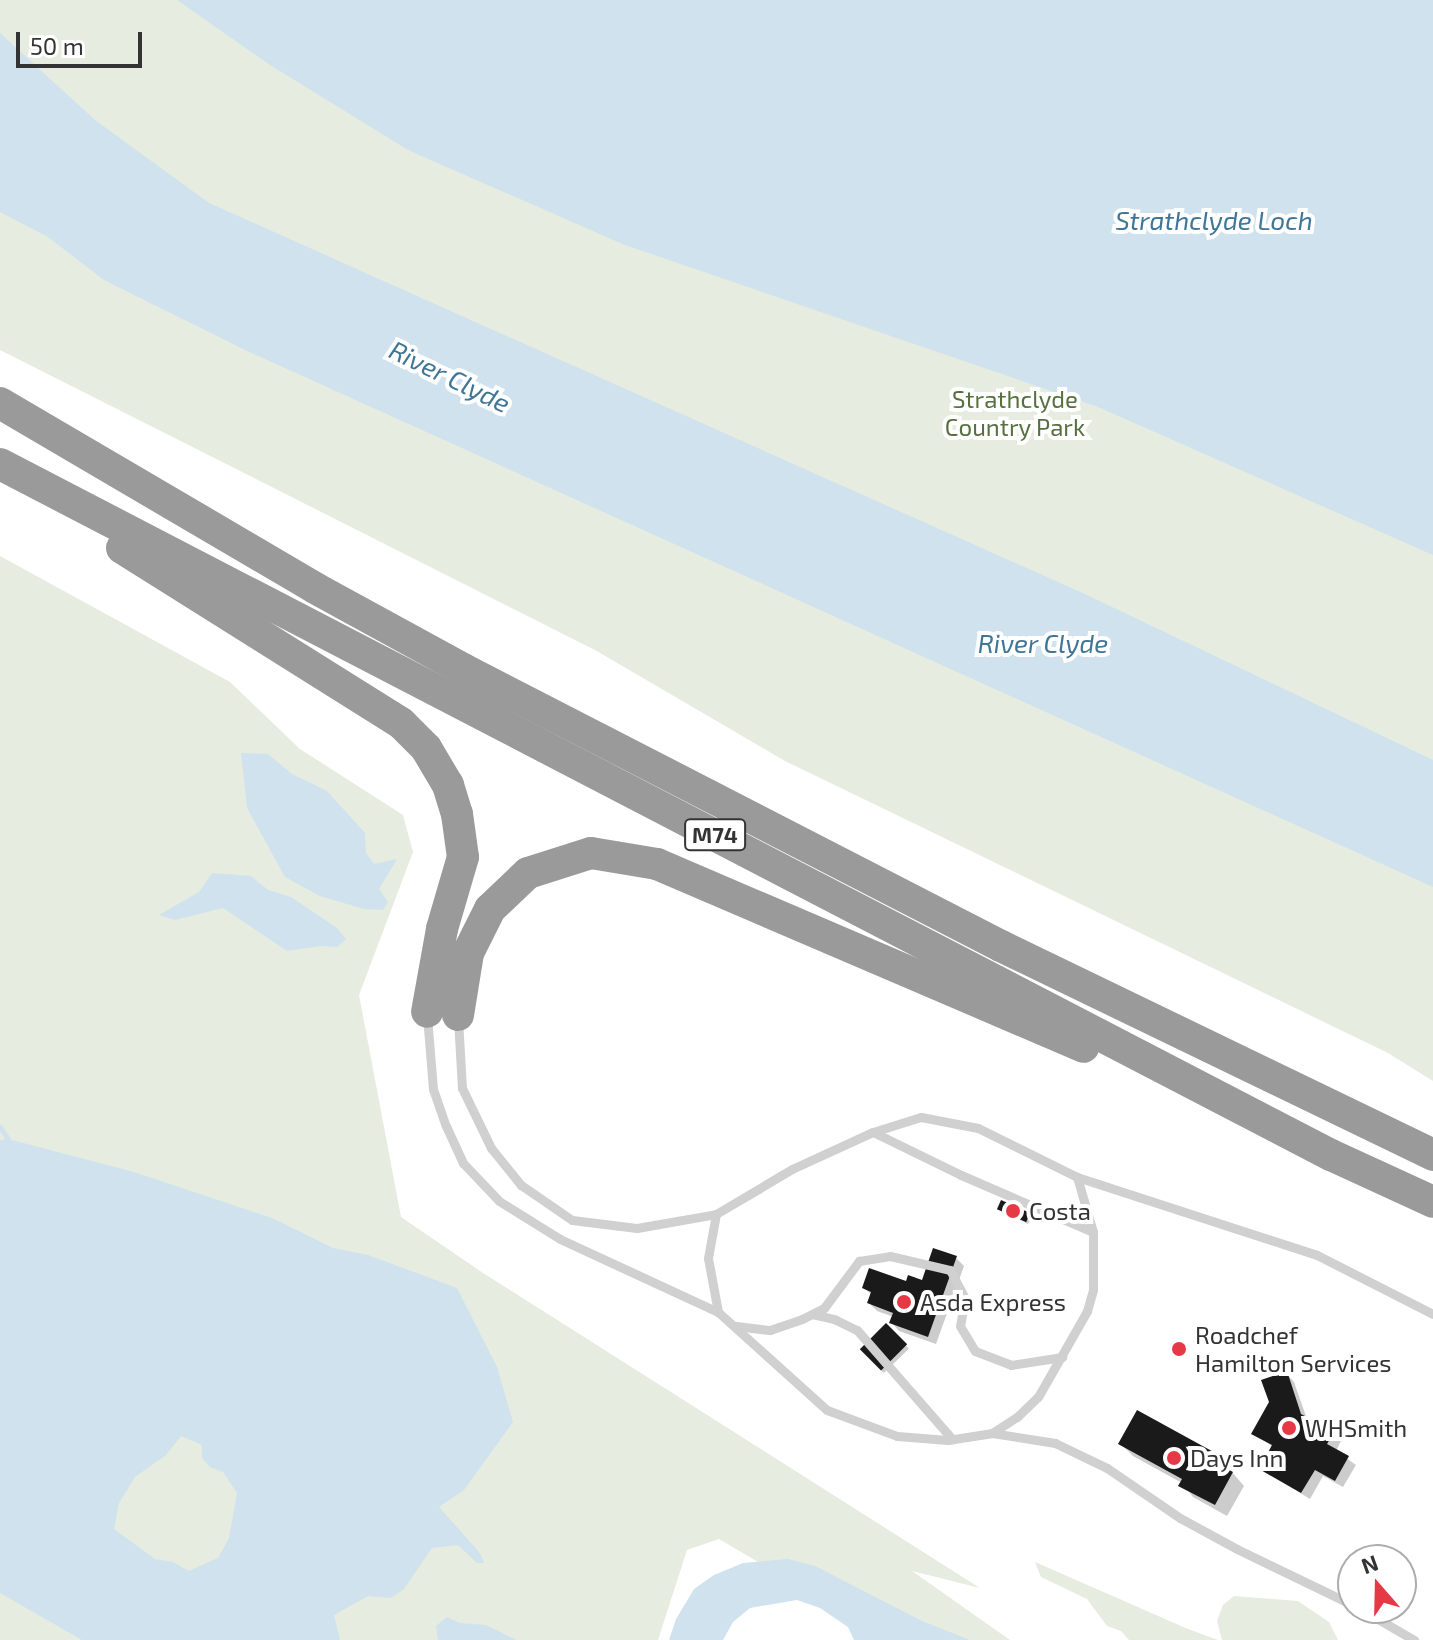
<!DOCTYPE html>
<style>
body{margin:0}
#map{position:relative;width:1433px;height:1640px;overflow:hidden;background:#fff;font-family:"Exo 2",sans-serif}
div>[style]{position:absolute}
.green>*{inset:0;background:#e6ecdf}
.water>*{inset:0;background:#cfe2ee}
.shadow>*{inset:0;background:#0003;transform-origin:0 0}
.stream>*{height:5px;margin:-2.5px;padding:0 2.5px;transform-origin:2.5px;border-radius:2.5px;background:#cfe2ee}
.building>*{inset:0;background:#1a1a1a;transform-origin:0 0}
.service>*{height:9px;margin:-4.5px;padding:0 4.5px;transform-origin:4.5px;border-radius:4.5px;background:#d0d0d0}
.motorway>*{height:32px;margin:-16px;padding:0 16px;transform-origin:16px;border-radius:16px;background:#9a9a9a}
.dots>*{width:22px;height:22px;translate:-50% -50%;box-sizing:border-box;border:4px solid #fff;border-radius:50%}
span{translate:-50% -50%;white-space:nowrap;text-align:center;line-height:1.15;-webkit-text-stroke:8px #fff;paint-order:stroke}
.shield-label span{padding:2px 6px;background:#fff;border:2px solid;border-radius:6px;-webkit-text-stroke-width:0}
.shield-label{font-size:22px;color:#333;font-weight:700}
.park-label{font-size:24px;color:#56703f}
.poi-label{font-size:24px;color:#333}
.left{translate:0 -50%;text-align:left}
.water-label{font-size:26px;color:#3f7597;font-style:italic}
.north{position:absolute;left:1337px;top:1544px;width:80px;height:80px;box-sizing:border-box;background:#fff;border:2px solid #adadad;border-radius:50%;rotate:340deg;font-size:22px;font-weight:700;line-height:32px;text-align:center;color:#333}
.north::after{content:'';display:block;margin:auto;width:28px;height:36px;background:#e63946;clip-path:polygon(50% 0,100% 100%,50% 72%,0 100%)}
.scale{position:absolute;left:16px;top:32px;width:126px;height:36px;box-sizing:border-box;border:4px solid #333;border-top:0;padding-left:10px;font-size:24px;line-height:28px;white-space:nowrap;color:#333;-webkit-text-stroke:6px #fff;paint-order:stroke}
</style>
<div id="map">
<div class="green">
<i style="clip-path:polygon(0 0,1433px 0,1433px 1081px,1388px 1053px,785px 761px,595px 650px,0 350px)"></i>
<i style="clip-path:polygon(0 556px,230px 682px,300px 749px,403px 815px,413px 852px,359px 995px,401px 1217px,483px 1273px,980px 1588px,912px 1571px,1010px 1640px,891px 1640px,719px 1539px,687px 1550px,658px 1640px,0 1640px)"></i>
<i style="clip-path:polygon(1035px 1562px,1188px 1629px,1218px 1640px,1129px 1640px,1121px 1631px,1107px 1626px,1087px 1599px,1041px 1577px)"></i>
<i style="clip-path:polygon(1234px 1596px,1298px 1601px,1329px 1622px,1338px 1640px,1222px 1640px,1217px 1621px,1223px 1605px)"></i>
</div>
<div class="water">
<i style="clip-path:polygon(177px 0,1433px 0,1433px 555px,1098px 407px,625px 245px,408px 150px,270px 65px)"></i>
<i style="clip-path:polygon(0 33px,95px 120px,209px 203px,1087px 595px,1433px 760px,1433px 887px,245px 350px,104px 280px,48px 237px,0 212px)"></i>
<i style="clip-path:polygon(241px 753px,268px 754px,292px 774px,327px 791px,365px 833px,366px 853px,374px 864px,397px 859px,379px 889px,388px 902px,383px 910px,364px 909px,320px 896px,285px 877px,247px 808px)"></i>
<i style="clip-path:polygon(212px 873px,251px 876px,268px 890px,291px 897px,337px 928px,346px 939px,337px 947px,320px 946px,287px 951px,223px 908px,175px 920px,159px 915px,199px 892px)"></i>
<i style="clip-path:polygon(evenodd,8px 1139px,134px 1172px,272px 1218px,333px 1248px,368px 1255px,457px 1288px,497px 1367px,513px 1422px,464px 1490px,439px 1507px,480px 1553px,484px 1563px,477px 1563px,458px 1545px,432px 1548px,404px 1589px,391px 1598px,368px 1596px,334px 1615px,340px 1640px,82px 1640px,0 1593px,0 1140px,8px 1139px,181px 1436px,202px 1445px,202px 1458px,210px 1467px,223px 1472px,237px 1493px,229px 1538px,218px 1558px,189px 1571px,173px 1562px,155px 1559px,114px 1529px,119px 1503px,135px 1477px,166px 1455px,181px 1436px)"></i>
<i style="clip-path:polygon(788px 1559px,815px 1566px,922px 1621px,970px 1640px,854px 1640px,848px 1627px,820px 1608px,797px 1600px,750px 1608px,733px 1622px,723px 1640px,669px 1640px,676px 1619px,694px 1589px,714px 1575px,743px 1563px)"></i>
<i style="clip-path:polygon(447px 1617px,460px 1623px,486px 1625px,516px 1640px,438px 1640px,436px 1626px)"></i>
</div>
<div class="shadow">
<i style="clip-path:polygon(999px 1209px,1029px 1214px,1032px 1218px,1028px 1224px)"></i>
<i style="clip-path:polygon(956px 1258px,964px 1266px,936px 1344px,899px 1331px,892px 1323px,894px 1317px,877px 1311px,869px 1303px,872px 1295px,864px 1288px,923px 1282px)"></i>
<i style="left:886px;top:1325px;width:33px;height:35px;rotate:46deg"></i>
<i style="clip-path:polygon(1287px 1374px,1294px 1382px,1307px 1419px,1333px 1433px,1341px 1441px,1336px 1451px,1356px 1465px,1343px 1487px,1323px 1476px,1310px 1499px,1261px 1469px,1273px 1447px,1254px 1433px)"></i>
<i style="clip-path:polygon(1120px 1443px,1218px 1456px,1244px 1486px,1227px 1516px,1193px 1497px,1182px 1483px,1133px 1456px)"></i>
</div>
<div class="stream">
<i style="left:0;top:1127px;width:14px;rotate:56deg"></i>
</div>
<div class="building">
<i style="left:1001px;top:1200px;width:32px;height:10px;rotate:24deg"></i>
<i style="clip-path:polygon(933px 1248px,957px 1256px,928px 1337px,889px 1323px,893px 1313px,867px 1303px,871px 1292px,862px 1288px,869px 1268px,906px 1281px,908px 1275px,922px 1280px)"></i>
<i style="left:886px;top:1323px;width:30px;height:37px;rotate:45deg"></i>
<i style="clip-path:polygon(1287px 1371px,1301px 1414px,1334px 1432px,1327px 1444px,1349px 1456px,1335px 1481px,1315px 1470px,1301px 1493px,1259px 1469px,1272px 1445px,1251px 1434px,1269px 1402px,1261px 1380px)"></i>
<i style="clip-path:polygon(1137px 1410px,1219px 1455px,1215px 1462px,1233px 1472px,1215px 1505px,1178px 1486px,1182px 1479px,1118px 1444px)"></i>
</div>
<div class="service">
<i style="left:427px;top:1016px;width:73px;rotate:85.3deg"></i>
<i style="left:433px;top:1089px;width:39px;rotate:71deg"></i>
<i style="left:446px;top:1126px;width:41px;rotate:65.3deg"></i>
<i style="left:463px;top:1163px;width:52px;rotate:46.5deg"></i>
<i style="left:499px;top:1201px;width:72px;rotate:31.9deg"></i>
<i style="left:560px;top:1239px;width:174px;rotate:24.8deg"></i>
<i style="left:718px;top:1312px;width:147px;rotate:42deg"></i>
<i style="left:827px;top:1410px;width:75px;rotate:20.4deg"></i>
<i style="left:897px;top:1436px;width:51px;rotate:4.5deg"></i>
<i style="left:948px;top:1440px;width:45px;rotate:-9deg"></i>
<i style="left:992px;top:1433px;width:64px;rotate:9deg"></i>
<i style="left:1055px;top:1443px;width:58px;rotate:25.7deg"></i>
<i style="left:1107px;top:1468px;width:88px;rotate:34.4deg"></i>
<i style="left:1180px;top:1518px;width:65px;rotate:28.5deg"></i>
<i style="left:1237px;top:1549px;width:129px;rotate:25.8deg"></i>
<i style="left:458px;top:1019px;width:69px;rotate:86.7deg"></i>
<i style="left:462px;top:1088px;width:67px;rotate:64.2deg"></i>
<i style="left:491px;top:1148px;width:48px;rotate:51deg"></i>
<i style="left:521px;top:1185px;width:62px;rotate:34.5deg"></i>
<i style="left:572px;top:1220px;width:65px;rotate:7deg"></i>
<i style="left:637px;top:1228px;width:80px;rotate:-10deg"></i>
<i style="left:716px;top:1214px;width:88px;rotate:-30.6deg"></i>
<i style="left:792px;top:1169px;width:89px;rotate:-24.6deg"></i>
<i style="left:873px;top:1132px;width:50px;rotate:-17.4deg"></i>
<i style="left:921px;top:1117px;width:58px;rotate:10.9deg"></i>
<i style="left:978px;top:1128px;width:110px;rotate:26.3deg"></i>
<i style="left:1077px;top:1177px;width:252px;rotate:18deg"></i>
<i style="left:1317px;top:1255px;width:130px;rotate:27deg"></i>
<i style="left:873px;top:1132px;width:98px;rotate:26deg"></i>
<i style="left:961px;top:1175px;width:144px;rotate:23.4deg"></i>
<i style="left:716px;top:1214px;width:45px;rotate:100.3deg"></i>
<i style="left:708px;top:1258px;width:55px;rotate:79.5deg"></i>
<i style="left:812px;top:1314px;width:23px;rotate:13deg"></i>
<i style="left:834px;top:1319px;width:25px;rotate:26deg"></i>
<i style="left:857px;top:1330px;width:145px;rotate:48.9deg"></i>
<i style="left:736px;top:1326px;width:34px;rotate:7deg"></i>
<i style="left:770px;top:1330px;width:34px;rotate:-19deg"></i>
<i style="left:802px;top:1319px;width:25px;rotate:-27deg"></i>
<i style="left:824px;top:1308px;width:59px;rotate:-53.3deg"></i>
<i style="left:859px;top:1261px;width:31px;rotate:-9deg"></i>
<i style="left:890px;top:1256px;width:62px;rotate:13.1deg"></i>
<i style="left:950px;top:1270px;width:32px;rotate:62deg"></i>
<i style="left:965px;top:1298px;width:28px;rotate:100deg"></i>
<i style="left:960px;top:1326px;width:29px;rotate:59deg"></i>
<i style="left:975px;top:1351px;width:39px;rotate:21deg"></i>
<i style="left:1011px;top:1365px;width:52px;rotate:-8.9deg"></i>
<i style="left:992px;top:1433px;width:30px;rotate:-33deg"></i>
<i style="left:1017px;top:1417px;width:29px;rotate:-44deg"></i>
<i style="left:1038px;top:1397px;width:99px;rotate:-60.3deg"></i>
<i style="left:1087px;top:1311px;width:22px;rotate:-74deg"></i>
<i style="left:1093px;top:1290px;width:58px;rotate:-90deg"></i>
<i style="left:1093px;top:1232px;width:57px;rotate:-106.2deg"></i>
<i style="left:1359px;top:1608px;width:64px;rotate:30.2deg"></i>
</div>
<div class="motorway">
<i style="left:0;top:403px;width:365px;rotate:30.4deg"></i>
<i style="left:315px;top:588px;width:169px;rotate:28.7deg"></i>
<i style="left:463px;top:669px;width:605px;rotate:27.24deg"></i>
<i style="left:1001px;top:946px;width:480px;rotate:25.8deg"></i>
<i style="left:0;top:464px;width:1500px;rotate:27.44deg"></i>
<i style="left:1331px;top:1155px;width:112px;rotate:24.7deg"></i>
<i style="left:122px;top:548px;width:329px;rotate:32.1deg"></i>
<i style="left:401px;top:723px;width:35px;rotate:45deg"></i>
<i style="left:426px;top:748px;width:43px;rotate:59.3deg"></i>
<i style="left:448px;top:785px;width:30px;rotate:73deg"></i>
<i style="left:457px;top:814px;width:43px;rotate:82.1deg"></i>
<i style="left:463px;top:857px;width:75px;rotate:106.3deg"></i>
<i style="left:442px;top:929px;width:84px;rotate:100.2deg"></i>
<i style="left:458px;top:1015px;width:63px;rotate:-80.8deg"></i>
<i style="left:468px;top:953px;width:49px;rotate:-63.4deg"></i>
<i style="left:490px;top:909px;width:52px;rotate:-43.5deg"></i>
<i style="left:528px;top:873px;width:66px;rotate:-17.6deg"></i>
<i style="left:591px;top:853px;width:67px;rotate:9.5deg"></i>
<i style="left:657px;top:864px;width:464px;rotate:23.2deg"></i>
</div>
<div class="dots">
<i style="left:1013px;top:1211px;background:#e63946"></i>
<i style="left:904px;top:1302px;background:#e63946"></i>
<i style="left:1179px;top:1349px;background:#e63946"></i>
<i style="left:1289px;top:1428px;background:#e63946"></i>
<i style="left:1174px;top:1458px;background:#e63946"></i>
</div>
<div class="shield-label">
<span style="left:715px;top:835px">M74</span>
</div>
<div class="park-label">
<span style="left:1015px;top:413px">Strathclyde<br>Country Park</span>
</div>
<div class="poi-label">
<span class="left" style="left:1029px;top:1211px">Costa</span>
<span class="left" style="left:920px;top:1302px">Asda Express</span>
<span class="left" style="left:1195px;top:1349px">Roadchef<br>Hamilton Services</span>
<span class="left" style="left:1305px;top:1428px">WHSmith</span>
<span class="left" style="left:1190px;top:1458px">Days Inn</span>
</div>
<div class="water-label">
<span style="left:1214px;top:220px">Strathclyde Loch</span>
<span style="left:450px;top:376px;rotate:26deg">River Clyde</span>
<span style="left:1043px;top:643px">River Clyde</span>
</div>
<div class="north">N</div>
<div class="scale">50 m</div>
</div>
